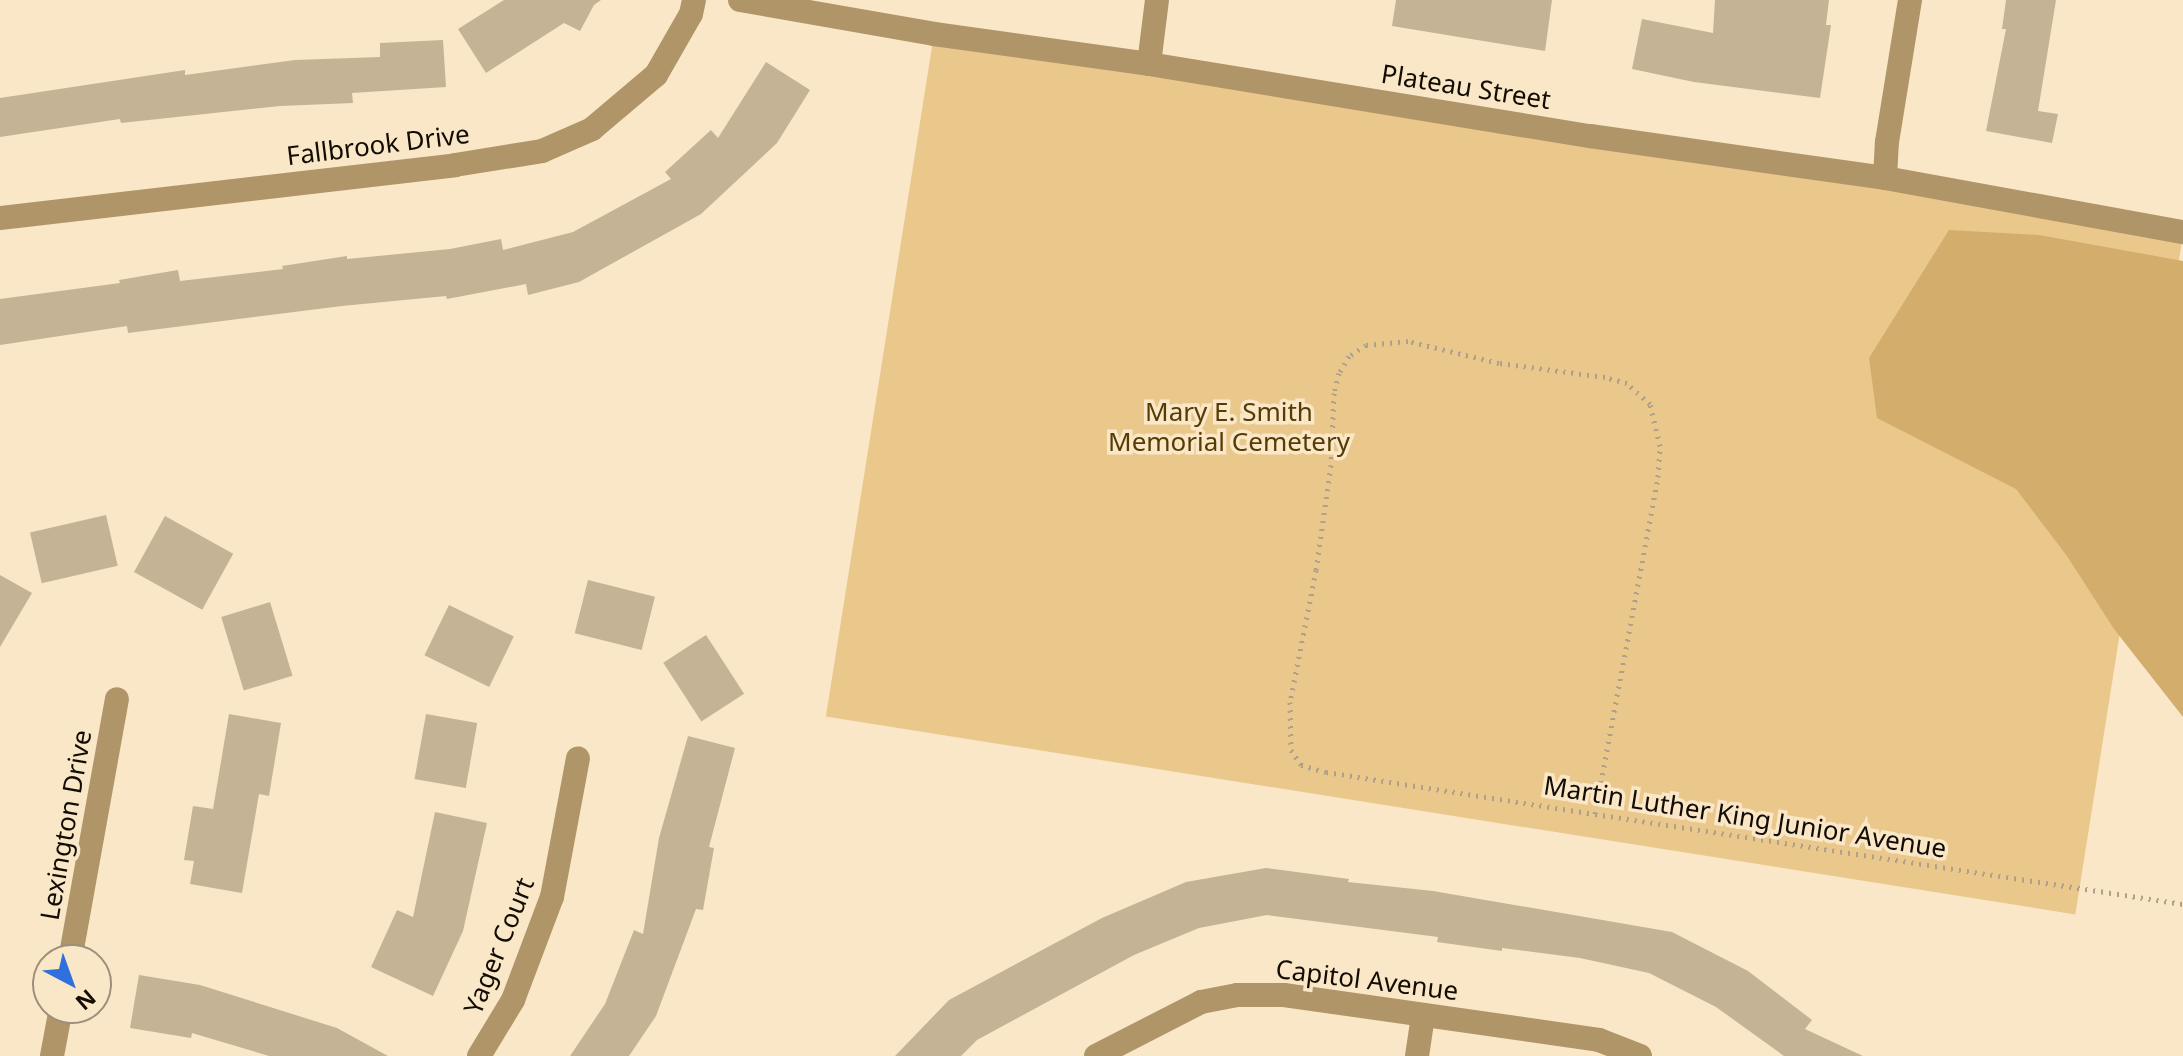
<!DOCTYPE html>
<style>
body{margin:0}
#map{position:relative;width:2183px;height:1056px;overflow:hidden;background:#f9e7c8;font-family:"Noto Sans",sans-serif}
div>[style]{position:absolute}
.green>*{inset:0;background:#eac78b;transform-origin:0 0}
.forest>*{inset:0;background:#d2ad6b}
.building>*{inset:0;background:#c5b396;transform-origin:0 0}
.path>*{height:5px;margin-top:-2.5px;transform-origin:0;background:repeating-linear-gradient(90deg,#afa189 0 2px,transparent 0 8px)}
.minor>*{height:24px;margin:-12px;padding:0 12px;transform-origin:12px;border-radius:12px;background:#b09568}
span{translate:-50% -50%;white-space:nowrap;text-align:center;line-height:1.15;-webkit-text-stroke:7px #f9e7c8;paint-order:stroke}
.street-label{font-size:26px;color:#120c04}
.park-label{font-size:26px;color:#553c04}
.north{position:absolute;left:32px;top:944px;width:80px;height:80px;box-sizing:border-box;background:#f9e7c8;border:2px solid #9d8f7a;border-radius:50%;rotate:139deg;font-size:22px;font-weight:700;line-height:32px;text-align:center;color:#120c04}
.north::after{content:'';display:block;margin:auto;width:28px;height:36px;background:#3070dd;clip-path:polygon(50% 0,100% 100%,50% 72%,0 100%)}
</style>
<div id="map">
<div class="green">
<i style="left:934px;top:34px;width:1265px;height:691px;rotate:9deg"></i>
</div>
<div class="forest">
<i style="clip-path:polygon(1949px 230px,2039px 235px,2183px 261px,2183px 717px,2114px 629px,2067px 556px,2016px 489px,1877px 418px,1869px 358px)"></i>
</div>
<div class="building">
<i style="clip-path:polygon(504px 0,601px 0,594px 5px,580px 31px,564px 23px,486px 73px,458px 29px)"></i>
<i style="clip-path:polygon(1396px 0,1552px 0,1545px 51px,1392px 26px)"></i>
<i style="clip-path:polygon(1715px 0,1829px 0,1826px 25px,1831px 25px,1820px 98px,1694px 82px,1632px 69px,1642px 19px,1713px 33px)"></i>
<i style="clip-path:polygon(2006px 0,2056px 0,2038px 111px,2058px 114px,2052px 143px,1986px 131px,2006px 29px,2002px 29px)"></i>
<i style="clip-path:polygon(443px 40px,446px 87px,352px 93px,353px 103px,280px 106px,121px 123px,120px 119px,0 137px,0 98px,185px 70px,185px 75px,295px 60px,380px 57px,380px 43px)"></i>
<i style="clip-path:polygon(766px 62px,810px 90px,777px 143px,701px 214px,579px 282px,528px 295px,526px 284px,447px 299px,446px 296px,342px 306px,128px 333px,127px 326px,0 345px,0 299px,120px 283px,119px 280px,178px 270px,180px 281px,283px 269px,282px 266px,347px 256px,347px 259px,450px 249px,501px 239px,503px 250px,573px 232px,671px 179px,665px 172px,711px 130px,718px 138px)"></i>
<i style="left:106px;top:515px;width:52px;height:78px;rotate:77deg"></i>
<i style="left:165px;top:516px;width:78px;height:64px;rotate:29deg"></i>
<i style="clip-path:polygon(0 575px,32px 593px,0 647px)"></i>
<i style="left:588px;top:580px;width:69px;height:55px;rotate:14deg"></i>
<i style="left:270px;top:602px;width:77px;height:51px;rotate:73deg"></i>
<i style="left:449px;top:605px;width:72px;height:56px;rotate:26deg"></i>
<i style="left:706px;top:635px;width:70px;height:51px;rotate:57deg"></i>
<i style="clip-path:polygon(229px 714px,281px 723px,269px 796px,259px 794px,242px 893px,190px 884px,194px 861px,184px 860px,193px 806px,213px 809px)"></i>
<i style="left:426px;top:714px;width:52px;height:66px;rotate:10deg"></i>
<i style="clip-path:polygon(688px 736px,735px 748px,709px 847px,714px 848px,703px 910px,696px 909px,656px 1016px,629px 1056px,570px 1056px,605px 1004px,634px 930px,643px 934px,659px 838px)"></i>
<i style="clip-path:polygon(435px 812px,487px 823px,463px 931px,433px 996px,371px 967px,397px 910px,413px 917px)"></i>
<i style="clip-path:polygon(1266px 868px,1349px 879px,1348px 882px,1433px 891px,1672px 932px,1748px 971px,1812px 1020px,1805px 1029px,1863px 1056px,1784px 1056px,1716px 1007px,1649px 973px,1580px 958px,1502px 948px,1502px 951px,1437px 942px,1438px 937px,1267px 915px,1199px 928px,1134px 955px,977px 1040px,961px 1056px,895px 1056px,949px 1000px,1102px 918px,1186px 882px)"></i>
<i style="clip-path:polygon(139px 975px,200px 985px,337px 1028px,388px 1056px,269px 1056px,192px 1033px,191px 1038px,130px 1028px)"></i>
</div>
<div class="path">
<i style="left:1595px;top:814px;width:343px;rotate:-79.4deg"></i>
<i style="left:1658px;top:477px;width:31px;rotate:-86deg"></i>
<i style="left:1660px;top:446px;width:43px;rotate:-103.4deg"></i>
<i style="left:1650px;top:404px;width:31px;rotate:-138deg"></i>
<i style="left:1627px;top:383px;width:23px;rotate:-165deg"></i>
<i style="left:1605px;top:377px;width:107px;rotate:-172.5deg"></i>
<i style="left:1499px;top:363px;width:94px;rotate:-166.4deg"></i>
<i style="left:1408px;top:341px;width:42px;rotate:174.6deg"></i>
<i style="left:1366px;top:345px;width:20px;rotate:147deg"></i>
<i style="left:1349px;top:356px;width:20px;rotate:120deg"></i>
<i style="left:1339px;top:373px;width:21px;rotate:104deg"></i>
<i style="left:1334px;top:393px;width:72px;rotate:92.4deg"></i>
<i style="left:1331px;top:465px;width:106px;rotate:98.1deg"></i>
<i style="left:1316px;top:570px;width:135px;rotate:101.1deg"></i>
<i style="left:1290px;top:702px;width:48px;rotate:88.8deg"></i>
<i style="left:1291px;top:750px;width:18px;rotate:56deg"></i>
<i style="left:1301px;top:765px;width:26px;rotate:16deg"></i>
<i style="left:1326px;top:772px;width:272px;rotate:8.9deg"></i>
<i style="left:1595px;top:814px;width:595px;rotate:8.7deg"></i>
</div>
<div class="minor">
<i style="left:740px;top:0;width:197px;rotate:9.9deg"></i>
<i style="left:934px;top:34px;width:217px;rotate:7.9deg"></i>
<i style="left:1149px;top:64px;width:447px;rotate:9.3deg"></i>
<i style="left:1590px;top:136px;width:298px;rotate:8.1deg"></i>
<i style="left:1885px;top:178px;width:303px;rotate:10.3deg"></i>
<i style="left:1149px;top:64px;width:64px;rotate:-82.9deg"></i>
<i style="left:1885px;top:178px;width:36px;rotate:-87deg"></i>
<i style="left:1887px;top:142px;width:144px;rotate:-80.8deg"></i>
<i style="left:0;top:218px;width:458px;rotate:-6.6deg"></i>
<i style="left:455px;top:165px;width:88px;rotate:-9.1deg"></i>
<i style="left:542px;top:151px;width:55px;rotate:-23.7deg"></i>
<i style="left:592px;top:129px;width:84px;rotate:-40.2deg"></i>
<i style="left:656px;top:75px;width:70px;rotate:-60.2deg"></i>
<i style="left:691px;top:14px;width:14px;rotate:-78deg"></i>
<i style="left:70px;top:960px;width:265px;rotate:-79.8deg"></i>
<i style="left:52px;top:1056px;width:49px;rotate:-79.4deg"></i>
<i style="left:479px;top:1056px;width:66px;rotate:-58.7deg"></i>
<i style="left:513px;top:1000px;width:110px;rotate:-69.3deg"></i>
<i style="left:552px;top:897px;width:141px;rotate:-79.4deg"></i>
<i style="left:1096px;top:1056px;width:118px;rotate:-27.2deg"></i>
<i style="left:1201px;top:1002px;width:37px;rotate:-11deg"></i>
<i style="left:1237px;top:995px;width:47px"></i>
<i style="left:1284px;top:995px;width:318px;rotate:8.1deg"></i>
<i style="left:1599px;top:1040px;width:44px;rotate:21.3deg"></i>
<i style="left:1417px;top:1056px;width:40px;rotate:-81.5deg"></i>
</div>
<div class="street-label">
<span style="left:1466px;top:87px;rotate:9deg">Plateau Street</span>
<span style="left:378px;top:145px;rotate:-7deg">Fallbrook Drive</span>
<span style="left:1745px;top:817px;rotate:9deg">Martin Luther King Junior Avenue</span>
<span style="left:66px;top:825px;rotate:-80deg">Lexington Drive</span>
<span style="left:499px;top:946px;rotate:-68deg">Yager Court</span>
<span style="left:1367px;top:980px;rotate:7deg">Capitol Avenue</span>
</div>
<div class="park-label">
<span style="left:1229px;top:427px">Mary E. Smith<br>Memorial Cemetery</span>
</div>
<div class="north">N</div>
</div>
